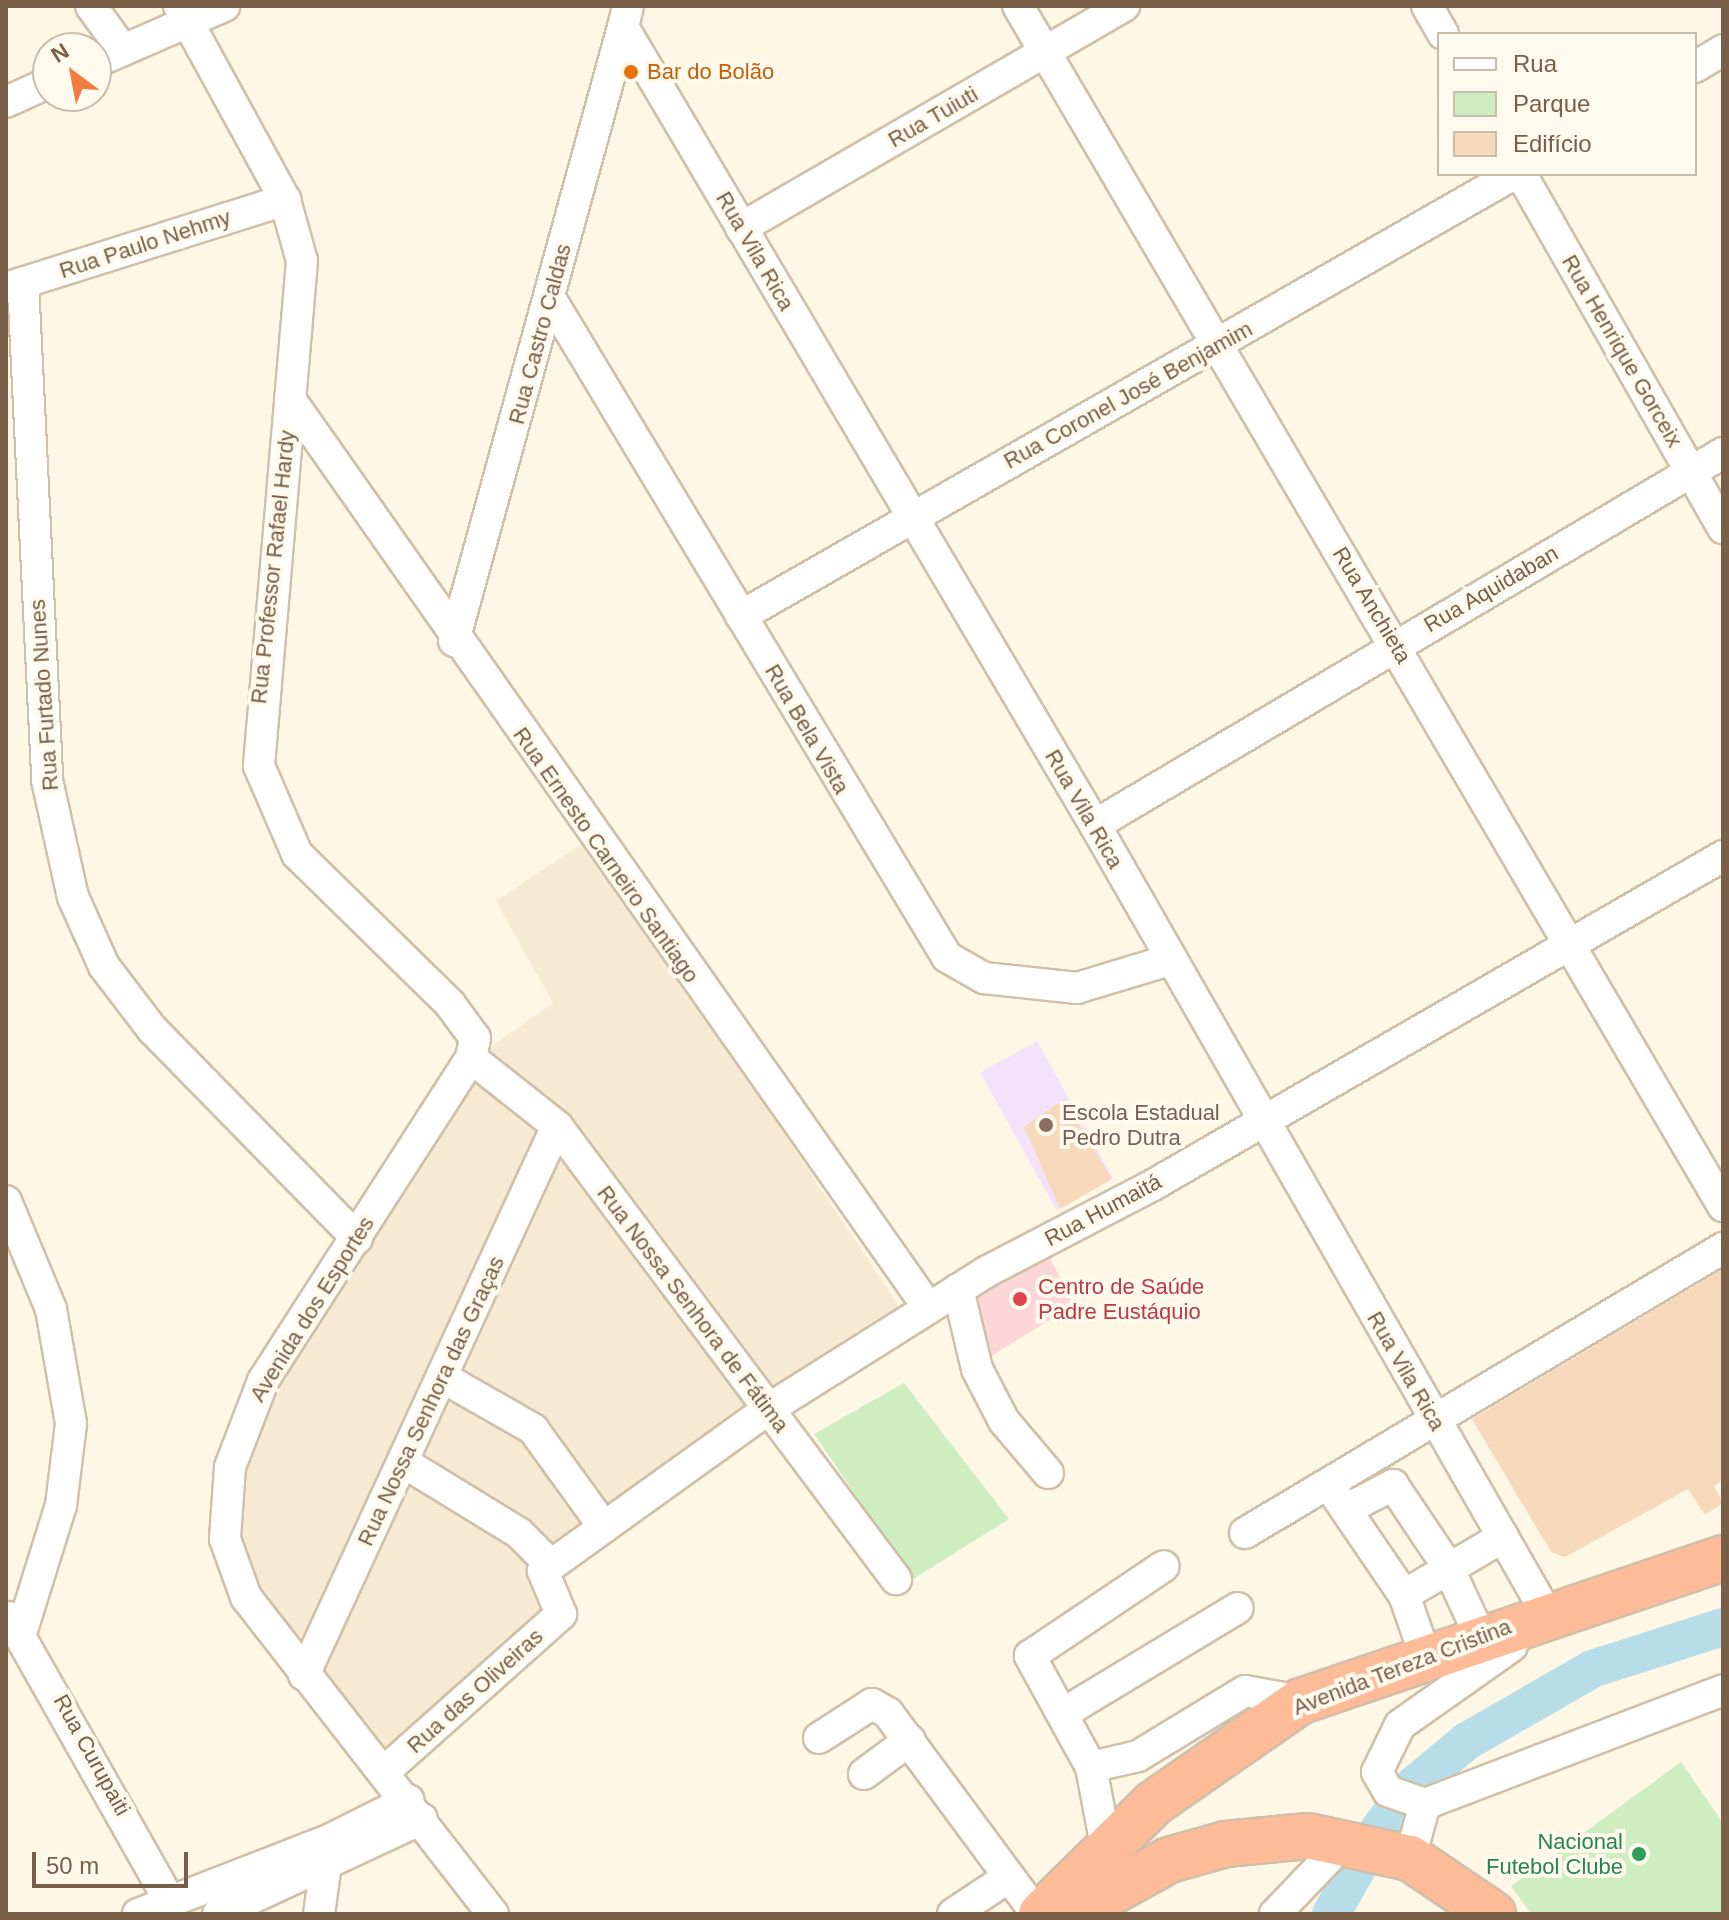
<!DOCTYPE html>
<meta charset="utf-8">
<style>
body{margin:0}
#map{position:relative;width:1729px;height:1920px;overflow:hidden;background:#fef7e5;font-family:Helvetica,sans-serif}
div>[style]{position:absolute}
.residential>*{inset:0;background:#f6ead2}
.education>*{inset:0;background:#f4e1fa;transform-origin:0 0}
.medical>*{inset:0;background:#fdd7d7}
.green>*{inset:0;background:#ceedc1}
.river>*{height:38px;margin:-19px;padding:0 19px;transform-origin:19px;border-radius:19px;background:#b7dde9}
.building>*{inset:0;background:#f6d8ba}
.roads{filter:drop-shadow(2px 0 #d0bfa9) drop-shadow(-2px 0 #d0bfa9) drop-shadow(0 2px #d0bfa9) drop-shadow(0 -2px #d0bfa9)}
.minor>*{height:30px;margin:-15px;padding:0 15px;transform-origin:15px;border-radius:15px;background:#fff}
.highway>*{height:44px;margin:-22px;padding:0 22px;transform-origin:22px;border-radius:22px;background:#fdbc97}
.dots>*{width:22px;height:22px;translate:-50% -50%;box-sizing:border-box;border:4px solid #fffaed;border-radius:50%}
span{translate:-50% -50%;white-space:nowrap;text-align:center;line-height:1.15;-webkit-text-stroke:8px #fffaed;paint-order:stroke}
.food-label{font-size:22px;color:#c56008}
.left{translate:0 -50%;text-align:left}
.street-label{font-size:22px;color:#795f47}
.education-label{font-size:22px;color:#785e54}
.health-label{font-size:22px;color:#be3a42}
.leisure-label{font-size:22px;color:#27864d}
.right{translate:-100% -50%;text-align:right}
.frame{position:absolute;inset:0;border:8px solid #795f47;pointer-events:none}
.legend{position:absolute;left:1437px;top:32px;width:260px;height:144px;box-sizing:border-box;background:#fffaed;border:2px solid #c9bcab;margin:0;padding:10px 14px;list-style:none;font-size:24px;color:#795f47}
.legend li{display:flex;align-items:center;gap:16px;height:40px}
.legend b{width:40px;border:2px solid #c9bcab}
.north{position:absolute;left:32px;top:32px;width:80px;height:80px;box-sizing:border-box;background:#fffaed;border:2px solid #c9bcab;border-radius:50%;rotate:328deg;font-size:22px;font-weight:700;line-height:32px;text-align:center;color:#795f47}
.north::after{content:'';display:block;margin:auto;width:28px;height:36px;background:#f17b40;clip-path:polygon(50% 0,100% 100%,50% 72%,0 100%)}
.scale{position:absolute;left:32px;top:1852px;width:156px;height:36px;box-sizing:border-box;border:4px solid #795f47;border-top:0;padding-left:10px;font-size:24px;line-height:28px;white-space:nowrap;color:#795f47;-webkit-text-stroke:6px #fffaed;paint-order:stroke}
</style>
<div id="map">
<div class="residential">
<i style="clip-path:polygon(588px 840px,905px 1315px,533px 1569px,559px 1612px,380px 1766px,266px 1624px,236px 1536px,246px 1439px,276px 1367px,486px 1050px,553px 1003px,496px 901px)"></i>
</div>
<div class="education">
<i style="left:1037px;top:1041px;width:157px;height:65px;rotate:61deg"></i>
</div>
<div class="medical">
<i style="clip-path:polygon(1045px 1248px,1074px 1305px,985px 1360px,967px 1293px)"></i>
</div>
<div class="green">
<i style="clip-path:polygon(904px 1383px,1009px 1519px,913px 1579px,814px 1434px)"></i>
<i style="clip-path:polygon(1681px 1762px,1723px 1823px,1723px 1914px,1531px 1914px,1511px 1886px)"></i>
</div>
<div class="river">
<i style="left:1331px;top:1914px;width:99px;rotate:-60.3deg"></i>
<i style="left:1380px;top:1828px;width:55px;rotate:-51.7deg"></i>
<i style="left:1414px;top:1785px;width:69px;rotate:-39.7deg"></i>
<i style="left:1467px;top:1741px;width:144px;rotate:-29.9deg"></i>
<i style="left:1592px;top:1669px;width:138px;rotate:-17.8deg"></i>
</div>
<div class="building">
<i style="clip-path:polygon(1064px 1099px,1112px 1179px,1060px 1209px,1024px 1127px)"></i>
<i style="clip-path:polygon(1723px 1269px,1723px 1480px,1714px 1486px,1723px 1503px,1705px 1515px,1688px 1489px,1565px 1557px,1551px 1552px,1472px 1419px)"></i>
</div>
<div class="roads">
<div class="minor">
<i style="left:91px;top:6px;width:54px;rotate:54deg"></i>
<i style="left:179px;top:6px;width:221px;rotate:61.3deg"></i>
<i style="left:285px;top:200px;width:63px;rotate:74.4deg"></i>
<i style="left:302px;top:261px;width:507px;rotate:94.87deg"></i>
<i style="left:259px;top:766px;width:96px;rotate:66.6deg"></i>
<i style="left:297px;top:854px;width:214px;rotate:44.4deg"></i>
<i style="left:450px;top:1004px;width:42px;rotate:53.7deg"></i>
<i style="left:475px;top:1038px;width:20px;rotate:101deg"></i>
<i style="left:471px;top:1058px;width:384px;rotate:122.8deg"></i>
<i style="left:263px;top:1381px;width:92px;rotate:111deg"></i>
<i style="left:230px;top:1467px;width:72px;rotate:94deg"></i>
<i style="left:225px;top:1539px;width:62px;rotate:70.1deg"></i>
<i style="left:246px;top:1597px;width:402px;rotate:52.1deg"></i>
<i style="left:628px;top:6px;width:22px;rotate:103deg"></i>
<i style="left:623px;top:27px;width:927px;rotate:59.4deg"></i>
<i style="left:1095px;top:825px;width:909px;rotate:60.19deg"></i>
<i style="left:1018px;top:6px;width:1392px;rotate:59.57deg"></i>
<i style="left:1427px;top:6px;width:32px;rotate:60deg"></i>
<i style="left:96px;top:62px;width:140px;rotate:-23.6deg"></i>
<i style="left:1695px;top:67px;width:33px;rotate:-31deg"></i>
<i style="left:6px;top:102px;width:46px;rotate:-24.3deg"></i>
<i style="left:1521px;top:174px;width:408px;rotate:60.3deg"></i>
<i style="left:741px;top:228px;width:443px;rotate:-30.1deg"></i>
<i style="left:23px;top:283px;width:498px;rotate:87.2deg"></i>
<i style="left:47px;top:780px;width:120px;rotate:77.5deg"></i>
<i style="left:73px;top:897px;width:76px;rotate:65.8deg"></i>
<i style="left:104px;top:966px;width:79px;rotate:52.7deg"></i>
<i style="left:152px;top:1029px;width:293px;rotate:45.6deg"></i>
<i style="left:6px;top:288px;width:293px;rotate:-17.5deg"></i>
<i style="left:550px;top:298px;width:769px;rotate:58.93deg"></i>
<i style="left:947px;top:957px;width:43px;rotate:29.6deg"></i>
<i style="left:984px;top:978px;width:94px;rotate:6.1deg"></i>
<i style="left:1077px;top:988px;width:97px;rotate:-16.8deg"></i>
<i style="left:290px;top:399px;width:1110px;rotate:54.91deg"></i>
<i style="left:741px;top:616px;width:890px;rotate:-29.76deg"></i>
<i style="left:454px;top:641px;width:637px;rotate:-74.61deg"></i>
<i style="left:1095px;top:825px;width:730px;rotate:-30.64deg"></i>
<i style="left:471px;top:1058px;width:110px;rotate:38.3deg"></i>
<i style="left:557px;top:1126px;width:566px;rotate:53.19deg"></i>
<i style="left:6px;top:1201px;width:117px;rotate:67.4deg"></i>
<i style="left:51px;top:1309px;width:117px;rotate:80.1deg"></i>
<i style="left:71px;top:1424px;width:82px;rotate:97deg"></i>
<i style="left:61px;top:1505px;width:131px;rotate:107.3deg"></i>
<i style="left:958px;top:1289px;width:82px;rotate:76.6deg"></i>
<i style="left:977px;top:1369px;width:59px;rotate:62.6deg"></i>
<i style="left:1004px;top:1421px;width:68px;rotate:49.8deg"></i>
<i style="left:442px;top:1377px;width:105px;rotate:29.7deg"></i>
<i style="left:533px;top:1429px;width:121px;rotate:54.1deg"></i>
<i style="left:403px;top:1462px;width:136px;rotate:31.5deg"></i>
<i style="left:519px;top:1533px;width:45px;rotate:45deg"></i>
<i style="left:1335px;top:1494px;width:122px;rotate:55.7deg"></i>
<i style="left:1404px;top:1595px;width:64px;rotate:70.7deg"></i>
<i style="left:1349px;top:1508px;width:50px;rotate:-27.6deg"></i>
<i style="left:1393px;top:1485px;width:99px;rotate:56.1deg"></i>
<i style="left:1448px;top:1567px;width:76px;rotate:65.1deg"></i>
<i style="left:1245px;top:1533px;width:557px;rotate:-30.8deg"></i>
<i style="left:1404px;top:1595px;width:115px;rotate:-30.4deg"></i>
<i style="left:9px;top:1617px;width:329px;rotate:60.5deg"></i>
<i style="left:304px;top:1675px;width:604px;rotate:-65.26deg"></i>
<i style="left:1062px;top:1714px;width:205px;rotate:-31.1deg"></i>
<i style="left:819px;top:1738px;width:63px;rotate:-32.7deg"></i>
<i style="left:872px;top:1704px;width:18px;rotate:29deg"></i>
<i style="left:888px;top:1713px;width:250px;rotate:53.5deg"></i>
<i style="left:1091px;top:1767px;width:48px;rotate:-13.2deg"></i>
<i style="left:1138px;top:1756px;width:125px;rotate:-31.3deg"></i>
<i style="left:1245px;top:1691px;width:57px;rotate:10.1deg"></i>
<i style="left:385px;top:1771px;width:236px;rotate:-41.7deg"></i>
<i style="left:561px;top:1614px;width:47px;rotate:-112.7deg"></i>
<i style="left:543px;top:1571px;width:276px;rotate:-35.7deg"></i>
<i style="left:767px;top:1410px;width:259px;rotate:-32.2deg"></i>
<i style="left:986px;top:1272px;width:188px;rotate:-27.5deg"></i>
<i style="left:1153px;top:1185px;width:658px;rotate:-29.99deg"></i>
<i style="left:864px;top:1774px;width:57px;rotate:-36.5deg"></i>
<i style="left:1425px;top:1804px;width:39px;rotate:-161deg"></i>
<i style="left:1388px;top:1791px;width:22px;rotate:-120deg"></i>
<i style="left:1377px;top:1772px;width:52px;rotate:-63.9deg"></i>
<i style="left:1400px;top:1725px;width:137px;rotate:-35.2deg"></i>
<i style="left:1107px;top:1851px;width:86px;rotate:-100.8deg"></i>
<i style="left:1091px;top:1767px;width:127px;rotate:-118.8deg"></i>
<i style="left:1030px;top:1656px;width:161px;rotate:-33.9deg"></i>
<i style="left:1410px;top:1858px;width:56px;rotate:-74.5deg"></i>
<i style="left:1425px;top:1804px;width:319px;rotate:-20.9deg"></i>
<i style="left:138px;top:1914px;width:205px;rotate:-21.2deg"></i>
<i style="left:329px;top:1840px;width:89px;rotate:-26.6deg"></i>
<i style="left:218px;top:1914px;width:225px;rotate:-25deg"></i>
<i style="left:319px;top:1914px;width:65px;rotate:-82deg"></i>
<i style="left:953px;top:1914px;width:67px;rotate:-33.5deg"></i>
<i style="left:1275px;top:1914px;width:101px;rotate:-46.2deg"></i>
</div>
<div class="highway">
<i style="left:1041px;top:1914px;width:158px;rotate:-44.5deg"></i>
<i style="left:1154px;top:1803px;width:179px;rotate:-34.8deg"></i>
<i style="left:1301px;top:1701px;width:446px;rotate:-18.7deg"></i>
<i style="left:1072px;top:1914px;width:111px;rotate:-29.1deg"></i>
<i style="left:1169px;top:1860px;width:59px;rotate:-15.7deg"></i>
<i style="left:1226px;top:1844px;width:82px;rotate:-5.6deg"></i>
<i style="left:1308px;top:1836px;width:104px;rotate:12.2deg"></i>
<i style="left:1410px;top:1858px;width:100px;rotate:34deg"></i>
</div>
</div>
<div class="dots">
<i style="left:631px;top:72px;background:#e8710a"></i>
<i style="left:1046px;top:1125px;background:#8d6e63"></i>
<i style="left:1020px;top:1299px;background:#e0444e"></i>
<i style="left:1639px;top:1854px;background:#2e9e5b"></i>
</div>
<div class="food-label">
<span class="left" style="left:647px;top:72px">Bar do Bolão</span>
</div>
<div class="street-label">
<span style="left:933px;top:117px;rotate:-30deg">Rua Tuiuti</span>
<span style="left:145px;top:244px;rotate:-18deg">Rua Paulo Nehmy</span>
<span style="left:755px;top:251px;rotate:60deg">Rua Vila Rica</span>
<span style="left:540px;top:334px;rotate:-75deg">Rua Castro Caldas</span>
<span style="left:1622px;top:351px;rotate:60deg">Rua Henrique Gorceix</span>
<span style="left:1128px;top:395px;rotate:-29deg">Rua Coronel José Benjamim</span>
<span style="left:273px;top:567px;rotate:-84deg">Rua Professor Rafael Hardy</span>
<span style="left:1491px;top:589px;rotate:-30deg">Rua Aquidaban</span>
<span style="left:1372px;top:605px;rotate:59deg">Rua Anchieta</span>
<span style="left:44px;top:695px;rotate:-94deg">Rua Furtado Nunes</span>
<span style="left:807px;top:729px;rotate:60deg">Rua Bela Vista</span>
<span style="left:1084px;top:809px;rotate:60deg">Rua Vila Rica</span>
<span style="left:606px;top:855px;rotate:55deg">Rua Ernesto Carneiro Santiago</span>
<span style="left:1103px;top:1210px;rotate:-28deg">Rua Humaitá</span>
<span style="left:312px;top:1309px;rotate:-58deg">Avenida dos Esportes</span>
<span style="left:693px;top:1309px;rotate:53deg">Rua Nossa Senhora de Fátima</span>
<span style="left:1406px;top:1371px;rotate:60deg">Rua Vila Rica</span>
<span style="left:431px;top:1401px;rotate:-65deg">Rua Nossa Senhora das Graças</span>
<span style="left:1402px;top:1667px;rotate:-21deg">Avenida Tereza Cristina</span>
<span style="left:475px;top:1691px;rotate:-42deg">Rua das Oliveiras</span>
<span style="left:92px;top:1755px;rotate:61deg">Rua Curupaiti</span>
</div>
<div class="education-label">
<span class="left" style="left:1062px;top:1125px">Escola Estadual<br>Pedro Dutra</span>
</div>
<div class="health-label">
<span class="left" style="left:1038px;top:1299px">Centro de Saúde<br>Padre Eustáquio</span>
</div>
<div class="leisure-label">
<span class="right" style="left:1623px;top:1854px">Nacional<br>Futebol Clube</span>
</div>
<div class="frame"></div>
<ul class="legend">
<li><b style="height:10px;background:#fff"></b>Rua</li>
<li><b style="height:22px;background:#ceedc1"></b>Parque</li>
<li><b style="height:22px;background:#f6d8ba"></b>Edifício</li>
</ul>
<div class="north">N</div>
<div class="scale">50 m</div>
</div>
